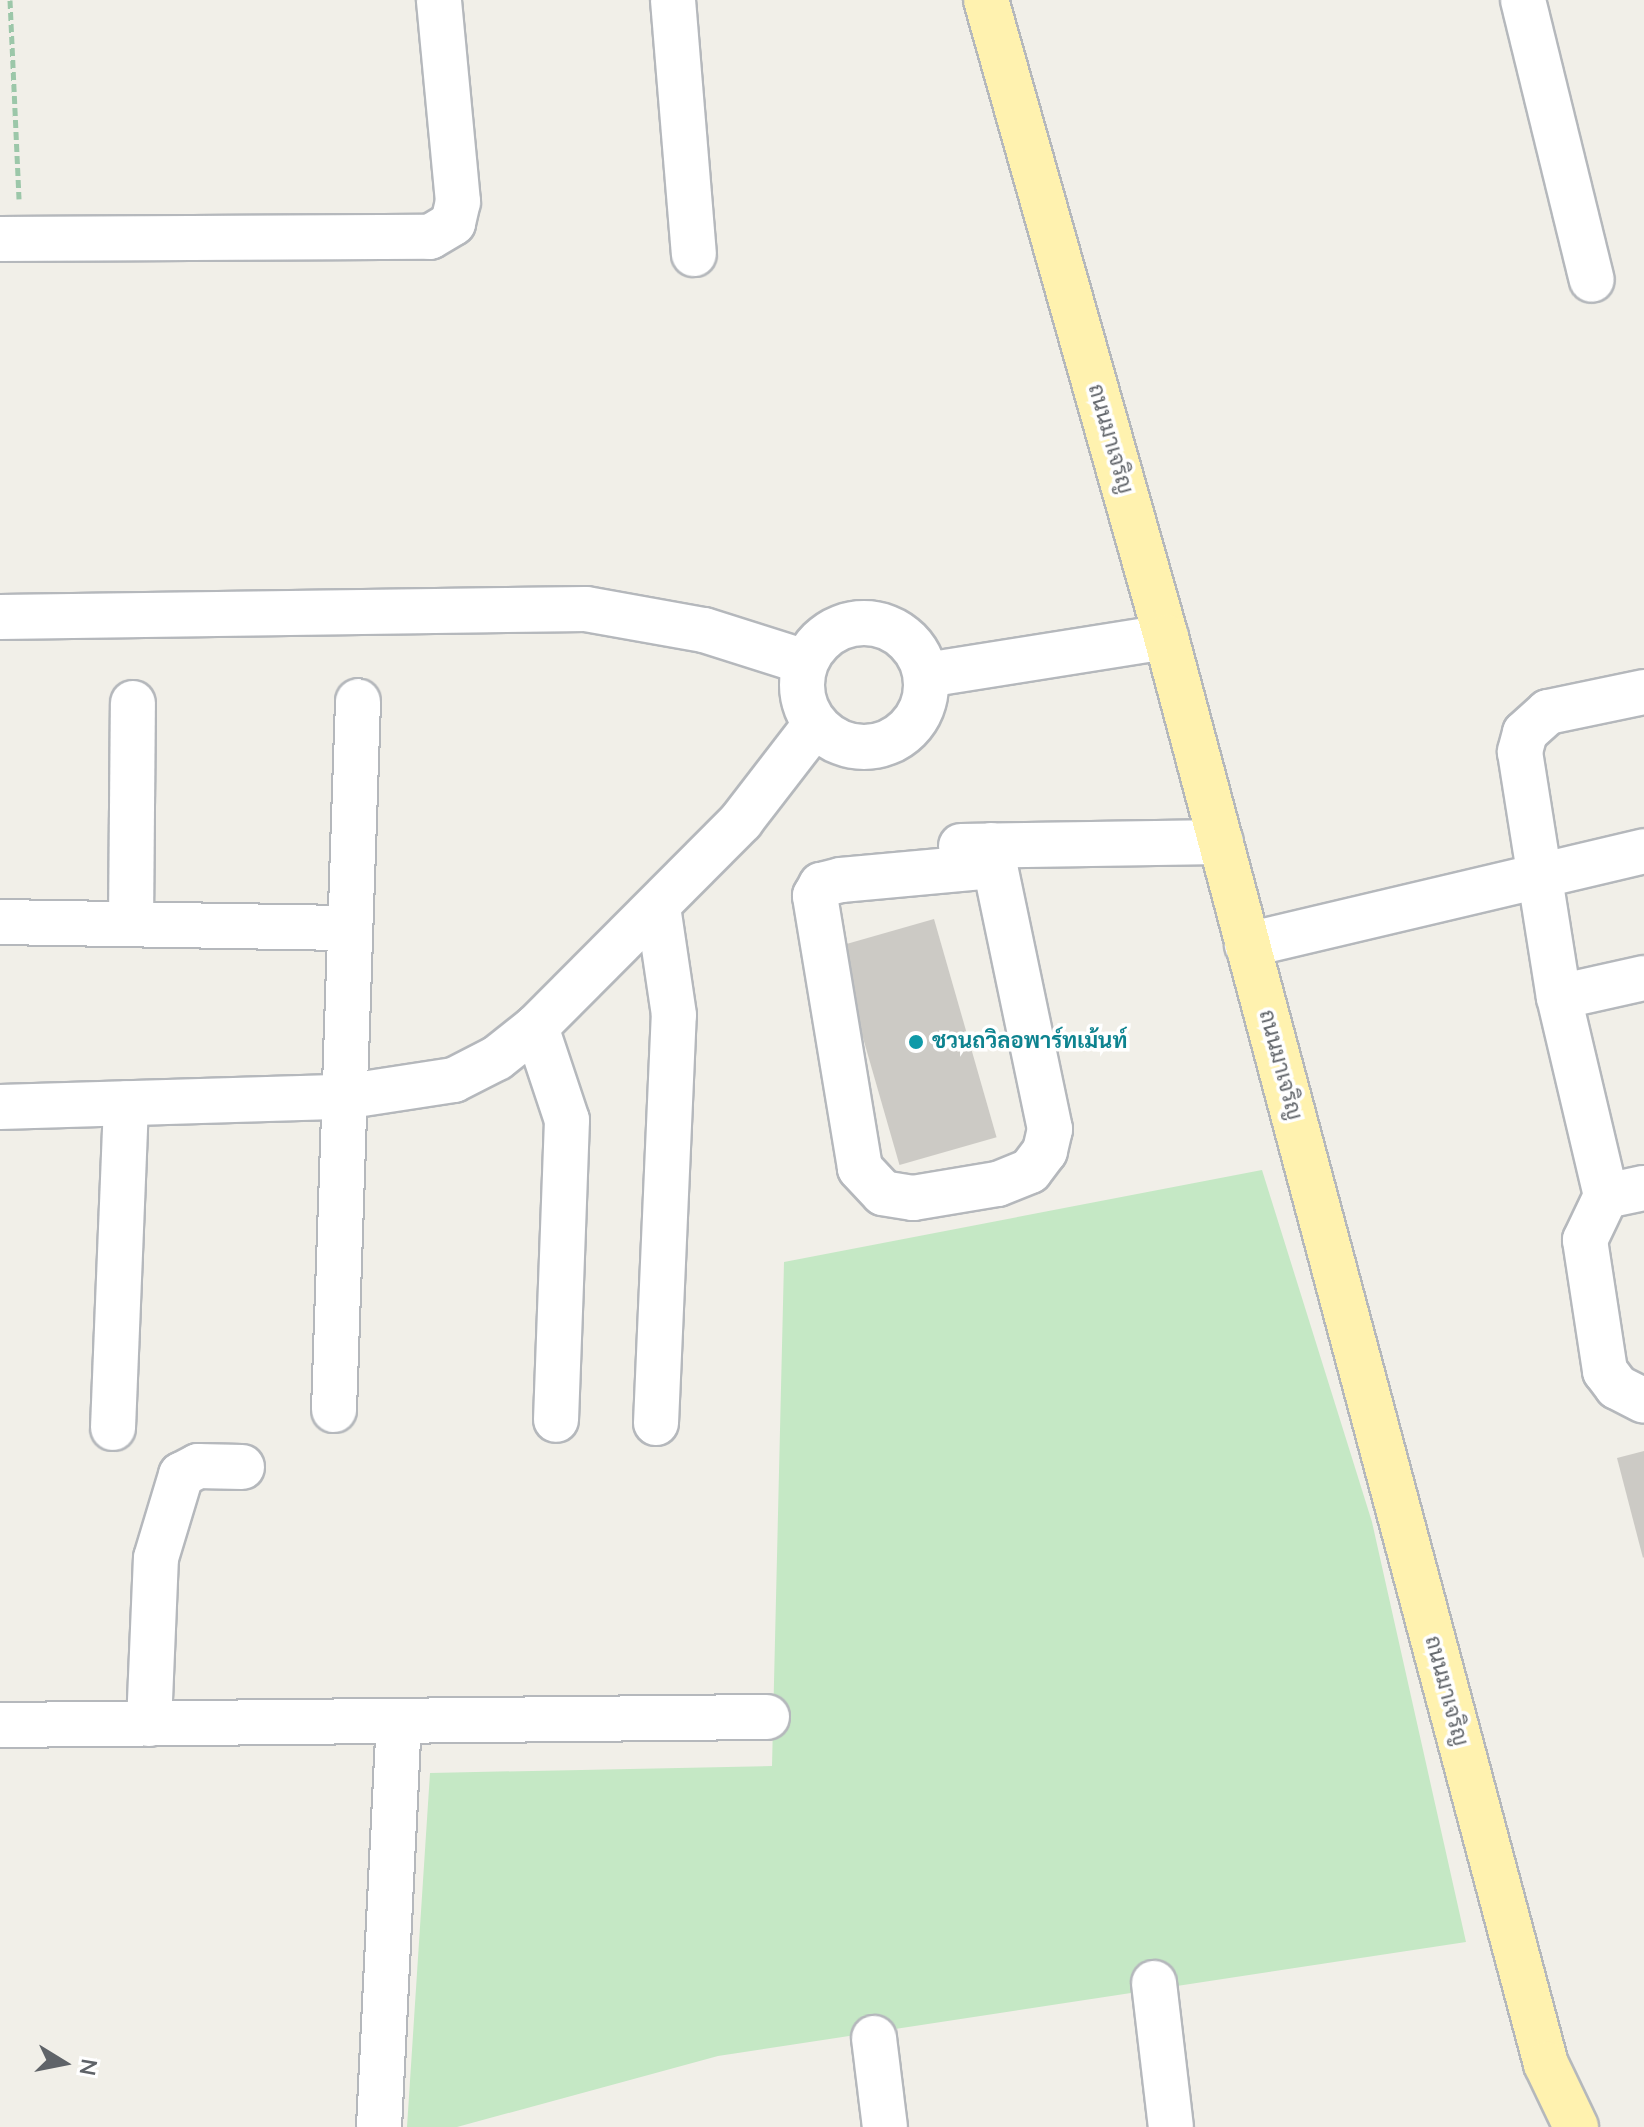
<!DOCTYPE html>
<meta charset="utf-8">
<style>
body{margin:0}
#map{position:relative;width:1644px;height:2127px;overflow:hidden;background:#f1efe8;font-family:"Nunito Sans",Sarabun,sans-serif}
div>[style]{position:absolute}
.green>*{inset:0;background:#c5e8c5}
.building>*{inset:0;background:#cccac5;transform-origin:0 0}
.path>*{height:5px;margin-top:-2.5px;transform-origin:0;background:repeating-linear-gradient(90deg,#9cc7a9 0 8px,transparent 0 12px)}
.roads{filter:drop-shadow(2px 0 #b5b8bc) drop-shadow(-2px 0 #b5b8bc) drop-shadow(0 2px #b5b8bc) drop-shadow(0 -2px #b5b8bc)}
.minor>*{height:44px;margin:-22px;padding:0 22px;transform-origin:22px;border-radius:22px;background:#fff}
.minor>.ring{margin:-22px;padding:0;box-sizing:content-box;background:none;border:44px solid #fff;border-radius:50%}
.major>*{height:44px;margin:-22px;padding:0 22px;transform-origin:22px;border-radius:22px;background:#fff2af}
.dots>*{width:22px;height:22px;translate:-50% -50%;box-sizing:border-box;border:4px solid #fff;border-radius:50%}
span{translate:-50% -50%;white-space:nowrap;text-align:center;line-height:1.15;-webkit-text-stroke:7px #fff;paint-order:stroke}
.street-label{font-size:22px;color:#5f6368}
.culture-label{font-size:22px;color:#0d838f;font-weight:700}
.left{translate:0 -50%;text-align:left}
.north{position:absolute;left:24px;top:2023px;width:80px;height:80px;-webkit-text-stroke:6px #fff;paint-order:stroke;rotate:100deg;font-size:22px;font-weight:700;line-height:32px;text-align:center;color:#5f6368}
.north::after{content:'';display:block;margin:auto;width:28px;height:36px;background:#5f6368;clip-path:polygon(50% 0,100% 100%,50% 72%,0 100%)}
</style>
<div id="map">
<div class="green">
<i style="clip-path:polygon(1262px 1170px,1372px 1522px,1466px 1942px,718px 2056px,457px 2127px,407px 2127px,430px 1773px,772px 1766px,784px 1262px)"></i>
</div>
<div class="building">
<i style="left:934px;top:919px;width:227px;height:101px;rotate:74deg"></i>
<i style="clip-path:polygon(1644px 1451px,1644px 1557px,1643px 1558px,1617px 1458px)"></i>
</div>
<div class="path">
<i style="left:10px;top:0;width:199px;rotate:87.4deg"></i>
</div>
<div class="roads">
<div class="minor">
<i style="left:673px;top:0;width:255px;rotate:85.3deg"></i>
<i style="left:1523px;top:0;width:288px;rotate:76.2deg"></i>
<i style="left:0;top:239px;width:430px;rotate:-0.3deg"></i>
<i style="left:430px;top:237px;width:27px;rotate:-31deg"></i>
<i style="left:453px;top:223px;width:22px;rotate:-77deg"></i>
<i style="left:458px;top:202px;width:203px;rotate:-95.4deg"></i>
<i style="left:0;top:617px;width:586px;rotate:-0.78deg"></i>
<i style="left:586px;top:609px;width:120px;rotate:10.1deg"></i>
<i style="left:704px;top:630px;width:106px;rotate:17.6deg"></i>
<i class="ring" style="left:802px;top:623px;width:80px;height:80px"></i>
<i style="left:926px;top:675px;width:243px;rotate:-9deg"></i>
<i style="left:1644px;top:692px;width:98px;rotate:168.2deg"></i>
<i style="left:1548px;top:712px;width:31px;rotate:138deg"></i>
<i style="left:1525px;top:733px;width:20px;rotate:105deg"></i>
<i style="left:1520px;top:752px;width:248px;rotate:81deg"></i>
<i style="left:1559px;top:997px;width:204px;rotate:76.7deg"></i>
<i style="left:1606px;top:1196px;width:49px;rotate:115.5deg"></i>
<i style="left:1585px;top:1240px;width:133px;rotate:81.3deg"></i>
<i style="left:1605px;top:1371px;width:20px;rotate:53deg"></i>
<i style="left:1617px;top:1387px;width:30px;rotate:27deg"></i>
<i style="left:991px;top:845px;width:21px;rotate:79deg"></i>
<i style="left:995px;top:866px;width:269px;rotate:78.2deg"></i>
<i style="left:1050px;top:1129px;width:23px;rotate:103deg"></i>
<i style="left:1045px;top:1151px;width:25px;rotate:127deg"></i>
<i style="left:1030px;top:1171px;width:35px;rotate:158deg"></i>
<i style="left:997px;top:1184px;width:85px;rotate:170.5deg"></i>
<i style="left:913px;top:1198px;width:30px;rotate:-171deg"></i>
<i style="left:883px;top:1193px;width:34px;rotate:-133deg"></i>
<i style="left:860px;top:1168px;width:276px;rotate:-99.4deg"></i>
<i style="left:815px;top:896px;width:13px;rotate:-61deg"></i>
<i style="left:821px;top:885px;width:21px;rotate:-14deg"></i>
<i style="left:841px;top:880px;width:155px;rotate:-5.2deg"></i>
<i style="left:961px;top:846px;width:260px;rotate:-0.9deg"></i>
<i style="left:0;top:922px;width:347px;rotate:1deg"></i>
<i style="left:131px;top:922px;width:219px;rotate:-89.5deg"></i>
<i style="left:1247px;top:945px;width:408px;rotate:-13.3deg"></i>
<i style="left:1559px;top:997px;width:87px;rotate:-12.6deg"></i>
<i style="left:536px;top:1027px;width:98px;rotate:71.6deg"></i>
<i style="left:567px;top:1120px;width:300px;rotate:92.1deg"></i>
<i style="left:0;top:1107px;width:343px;rotate:-1.7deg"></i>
<i style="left:343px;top:1097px;width:112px;rotate:-8.7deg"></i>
<i style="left:454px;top:1080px;width:48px;rotate:-27.1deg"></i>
<i style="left:497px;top:1058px;width:50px;rotate:-38.5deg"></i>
<i style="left:536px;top:1027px;width:291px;rotate:-45.1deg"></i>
<i style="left:741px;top:821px;width:121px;rotate:-52.4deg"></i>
<i style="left:1606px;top:1196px;width:39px;rotate:-12deg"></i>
<i style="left:334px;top:1410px;width:709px;rotate:-88.06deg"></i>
<i style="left:656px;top:1423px;width:408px;rotate:-87.5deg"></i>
<i style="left:674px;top:1015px;width:110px;rotate:-98.4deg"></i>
<i style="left:113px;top:1428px;width:325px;rotate:-87.7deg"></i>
<i style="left:149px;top:1724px;width:166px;rotate:-87.6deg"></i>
<i style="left:156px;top:1558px;width:87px;rotate:-73.2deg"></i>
<i style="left:181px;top:1475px;width:19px;rotate:-28deg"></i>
<i style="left:198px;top:1466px;width:44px;rotate:1.3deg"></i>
<i style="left:0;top:1725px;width:767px;rotate:-0.6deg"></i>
<i style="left:1154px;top:1983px;width:145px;rotate:83.3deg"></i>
<i style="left:874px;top:2038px;width:90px;rotate:83deg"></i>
<i style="left:379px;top:2127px;width:406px;rotate:-87.2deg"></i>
</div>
<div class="major">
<i style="left:986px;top:0;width:662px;rotate:74.22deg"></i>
<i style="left:1166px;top:637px;width:1477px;rotate:75.09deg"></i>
<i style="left:1546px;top:2064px;width:70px;rotate:64.5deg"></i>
</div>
</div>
<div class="dots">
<i style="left:916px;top:1042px;background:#0f9aa8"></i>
</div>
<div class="street-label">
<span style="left:1110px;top:439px;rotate:74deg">ถนนมาเจริญ</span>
<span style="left:1280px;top:1065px;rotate:75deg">ถนนมาเจริญ</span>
<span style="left:1446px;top:1691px;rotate:75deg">ถนนมาเจริญ</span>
</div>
<div class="culture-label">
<span class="left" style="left:932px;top:1042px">ชวนถวิลอพาร์ทเม้นท์</span>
</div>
<div class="north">N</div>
</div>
